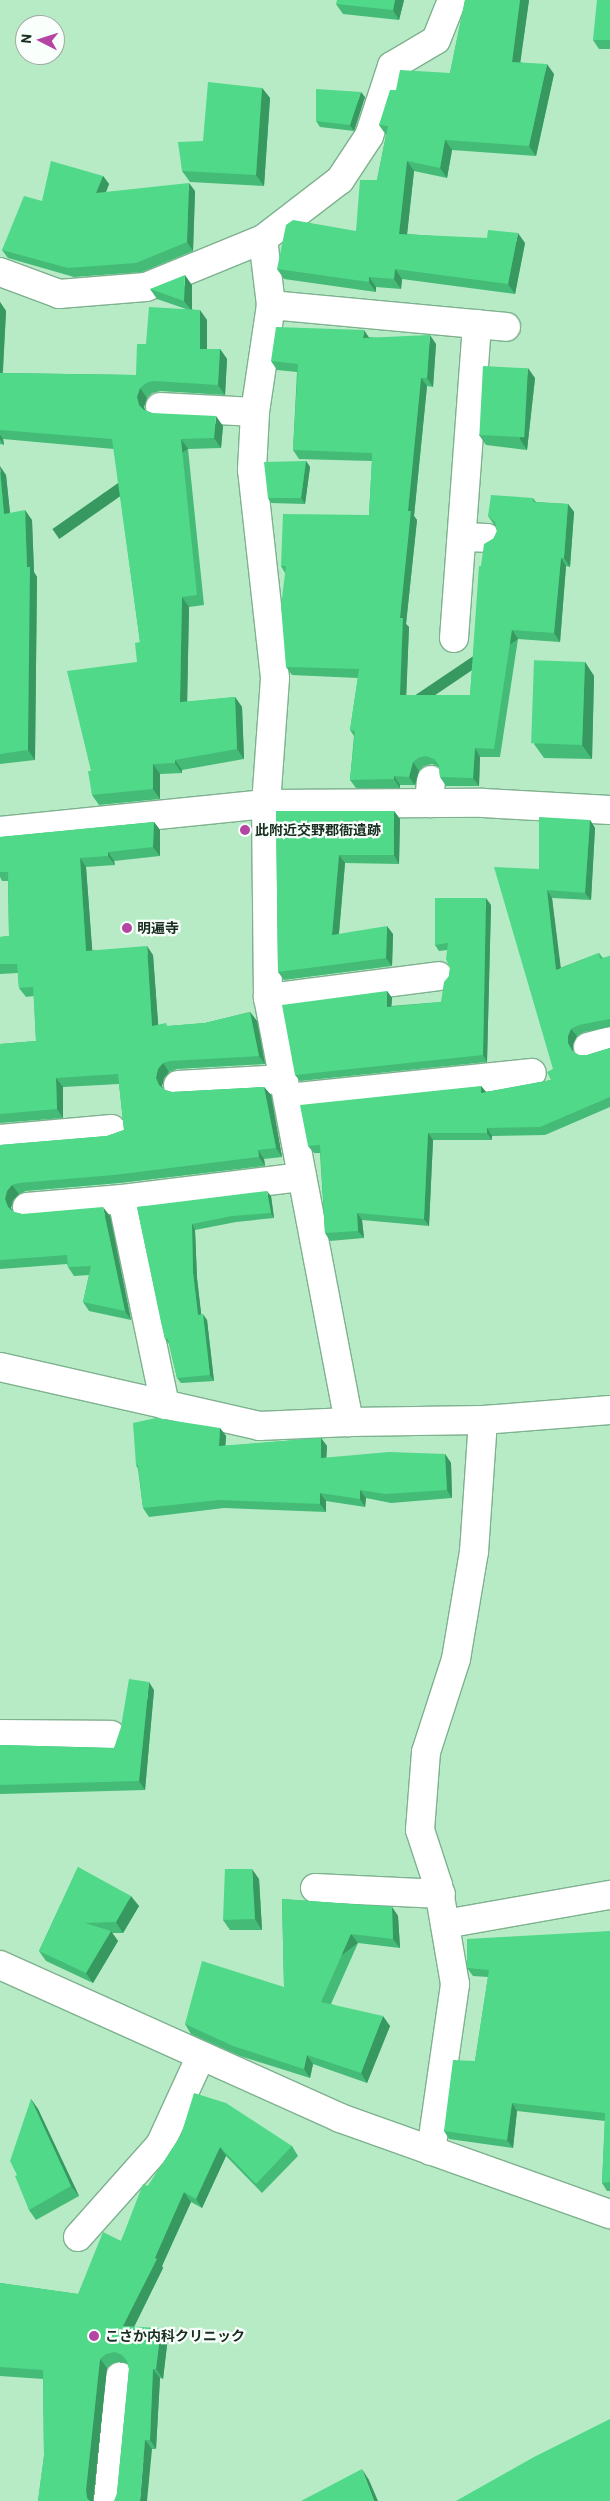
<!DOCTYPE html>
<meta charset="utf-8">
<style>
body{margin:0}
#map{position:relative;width:610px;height:2501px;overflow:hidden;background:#b6ebc6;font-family:Barlow,"Noto Sans JP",sans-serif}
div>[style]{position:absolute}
.roads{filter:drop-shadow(1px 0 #7eb18e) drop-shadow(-1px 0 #7eb18e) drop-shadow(0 1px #7eb18e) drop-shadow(0 -1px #7eb18e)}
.minor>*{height:28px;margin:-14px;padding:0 14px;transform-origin:14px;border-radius:14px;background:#fff}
.wall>*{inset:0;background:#44bb76}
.shaded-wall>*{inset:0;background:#379860;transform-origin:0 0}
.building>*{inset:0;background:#4fd989;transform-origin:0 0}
.dots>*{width:14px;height:14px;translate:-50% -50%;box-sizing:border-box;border:2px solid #f9fffb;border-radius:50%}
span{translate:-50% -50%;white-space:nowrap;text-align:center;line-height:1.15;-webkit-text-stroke:4.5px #f9fffb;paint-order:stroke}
.poi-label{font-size:14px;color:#192e20;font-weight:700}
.left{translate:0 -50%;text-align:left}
.north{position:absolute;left:15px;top:15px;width:50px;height:50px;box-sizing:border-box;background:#f9fffb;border:1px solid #9faba3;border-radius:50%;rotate:275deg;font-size:14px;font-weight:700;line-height:20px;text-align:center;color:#192e20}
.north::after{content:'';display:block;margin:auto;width:18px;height:22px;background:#b445a2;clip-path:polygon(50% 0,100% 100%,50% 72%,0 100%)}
</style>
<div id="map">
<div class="roads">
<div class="minor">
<i style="left:0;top:272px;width:63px;rotate:20.4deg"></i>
<i style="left:59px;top:294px;width:87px;rotate:-4.6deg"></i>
<i style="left:146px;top:287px;width:126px;rotate:-22.3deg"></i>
<i style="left:271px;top:305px;width:236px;rotate:5.3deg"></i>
<i style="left:160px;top:407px;width:95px;rotate:3deg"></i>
<i style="left:462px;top:537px;width:25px;rotate:2deg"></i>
<i style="left:454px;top:638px;width:315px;rotate:-85.8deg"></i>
<i style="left:429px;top:803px;width:23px;rotate:-85deg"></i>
<i style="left:0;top:831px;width:267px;rotate:-5.8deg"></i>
<i style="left:266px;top:804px;width:217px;rotate:-0.3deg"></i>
<i style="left:483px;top:803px;width:127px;rotate:3.2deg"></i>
<i style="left:268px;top:998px;width:172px;rotate:-7.3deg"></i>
<i style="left:588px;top:1047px;width:23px;rotate:-15deg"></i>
<i style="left:178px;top:1085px;width:106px;rotate:-3.2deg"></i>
<i style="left:288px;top:1098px;width:245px;rotate:-5.9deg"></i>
<i style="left:0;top:1139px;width:112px;rotate:-5.1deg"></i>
<i style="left:27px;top:1207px;width:95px;rotate:-4.8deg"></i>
<i style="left:0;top:1367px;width:266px;rotate:12.8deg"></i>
<i style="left:259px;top:1426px;width:90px;rotate:-2.5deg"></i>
<i style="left:349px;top:1422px;width:134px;rotate:-0.9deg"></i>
<i style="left:483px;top:1420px;width:127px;rotate:-4.5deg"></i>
<i style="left:165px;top:1405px;width:210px;rotate:-101.8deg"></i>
<i style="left:122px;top:1199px;width:180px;rotate:-7deg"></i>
<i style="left:349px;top:1422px;width:432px;rotate:-100.8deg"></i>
<i style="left:268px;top:998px;width:194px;rotate:-90.6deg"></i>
<i style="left:266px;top:804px;width:126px;rotate:-85.9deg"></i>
<i style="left:275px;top:678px;width:209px;rotate:-96.3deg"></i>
<i style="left:252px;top:470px;width:58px;rotate:-87deg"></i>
<i style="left:255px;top:412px;width:108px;rotate:-81.5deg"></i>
<i style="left:271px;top:305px;width:66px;rotate:-96.9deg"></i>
<i style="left:263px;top:239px;width:97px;rotate:-37.5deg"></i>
<i style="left:340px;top:180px;width:53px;rotate:-56.6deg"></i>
<i style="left:369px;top:136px;width:74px;rotate:-71.8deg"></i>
<i style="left:392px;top:66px;width:51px;rotate:-30.6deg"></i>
<i style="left:436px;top:40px;width:43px;rotate:-68.2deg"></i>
<i style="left:0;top:1734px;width:111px;rotate:0.5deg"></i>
<i style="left:315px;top:1888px;width:126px;rotate:2.7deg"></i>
<i style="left:445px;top:1924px;width:168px;rotate:-10deg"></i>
<i style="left:0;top:1965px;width:373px;rotate:24.2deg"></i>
<i style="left:340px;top:2118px;width:287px;rotate:19.6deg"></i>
<i style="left:431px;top:2151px;width:169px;rotate:-81.8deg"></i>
<i style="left:455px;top:1984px;width:100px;rotate:-99.7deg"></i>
<i style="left:438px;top:1885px;width:58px;rotate:-108.1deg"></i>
<i style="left:420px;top:1830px;width:78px;rotate:-85.6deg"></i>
<i style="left:426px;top:1752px;width:98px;rotate:-72.1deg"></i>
<i style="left:456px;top:1659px;width:109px;rotate:-80.5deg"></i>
<i style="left:474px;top:1552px;width:132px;rotate:-86.1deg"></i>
<i style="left:78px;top:2237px;width:123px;rotate:-48.3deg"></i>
<i style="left:160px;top:2145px;width:98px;rotate:-65.3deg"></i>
<i style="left:108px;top:2501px;width:125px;rotate:-84.5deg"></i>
</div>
</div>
<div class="wall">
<i style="clip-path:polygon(404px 0,399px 20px,343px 14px,336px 4px)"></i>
<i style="clip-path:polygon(465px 0,529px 0,520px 62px,554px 74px,536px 156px,452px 150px,447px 178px,414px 171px,407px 234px,525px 243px,515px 294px,402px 279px,401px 289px,376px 287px,376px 292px,284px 279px,277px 269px,356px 231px,377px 180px,386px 135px,379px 125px,396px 90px,450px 73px)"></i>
<i style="clip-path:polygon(610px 0,610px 49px,599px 49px,593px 40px)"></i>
<i style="clip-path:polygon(262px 88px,270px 98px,264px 186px,190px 182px,182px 171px,203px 141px)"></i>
<i style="clip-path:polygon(365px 97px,354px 131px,320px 127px,316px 121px)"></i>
<i style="clip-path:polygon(103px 176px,109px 184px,106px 192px,195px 191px,193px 251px,142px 272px,74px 277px,8px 258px,2px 250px,42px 201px)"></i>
<i style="clip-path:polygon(192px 285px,192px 309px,207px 320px,207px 349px,220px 349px,227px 359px,225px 395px,160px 391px,152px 393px,147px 398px,144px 407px,145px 410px,152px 413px,223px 426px,221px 448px,188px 449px,204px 605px,189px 607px,187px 702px,235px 697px,242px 707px,244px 759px,182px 770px,182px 773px,160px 774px,160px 799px,99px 805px,92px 795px,91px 771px,137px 662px,140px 642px,114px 449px,3px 439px,4px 445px,0 444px,0 302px,6px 311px,3px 373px,136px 375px,146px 344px,186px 309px,157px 299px,150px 289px)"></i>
<i style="clip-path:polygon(369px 337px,436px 344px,433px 387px,427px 386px,414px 516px,417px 520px,406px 624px,409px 627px,406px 695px,470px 695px,481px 566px,497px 531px,495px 526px,488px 516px,533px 498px,536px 502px,568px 504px,574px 512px,570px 567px,566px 566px,560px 642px,518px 639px,500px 757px,480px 757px,479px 786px,446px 786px,440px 777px,439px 767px,432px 764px,424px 766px,419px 771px,415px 785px,400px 785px,400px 788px,356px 788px,350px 780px,354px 736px,350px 730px,358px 678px,292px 675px,286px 667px,285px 573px,281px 566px,369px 515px,372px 461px,299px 459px,293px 450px,297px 372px,277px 370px,271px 361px)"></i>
<i style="clip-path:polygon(535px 378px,527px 450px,486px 445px,479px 435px)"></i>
<i style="clip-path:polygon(306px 461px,310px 467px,305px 504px,271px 503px,268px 498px)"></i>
<i style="clip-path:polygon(0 472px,6px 475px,10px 513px,32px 520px,34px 572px,37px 577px,35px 760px,0 764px)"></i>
<i style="clip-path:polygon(585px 662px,594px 676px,592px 759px,544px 758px,534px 744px)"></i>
<i style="clip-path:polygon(276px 811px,394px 811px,400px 819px,399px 864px,345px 863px,339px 934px,393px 934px,392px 966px,284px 980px,278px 972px)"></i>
<i style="clip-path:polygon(590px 820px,595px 828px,591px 900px,552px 898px,560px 968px,599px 953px,603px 958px,610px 956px,610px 1027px,584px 1032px,577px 1036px,573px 1044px,573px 1052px,579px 1055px,587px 1055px,610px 1048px,610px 1107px,545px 1135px,492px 1136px,492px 1140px,433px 1140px,429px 1226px,362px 1220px,364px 1238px,330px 1241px,325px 1233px,320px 1153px,314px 1153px,308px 1146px,481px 1086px,486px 1092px,551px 1080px,553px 1069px,539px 869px)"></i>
<i style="clip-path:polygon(154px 822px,160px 830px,160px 856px,114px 861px,115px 865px,86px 867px,92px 950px,153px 955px,158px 1025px,169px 1026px,205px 1023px,250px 1012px,257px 1021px,265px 1064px,177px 1069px,169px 1072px,164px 1078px,162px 1086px,163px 1089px,165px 1090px,172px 1092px,264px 1087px,271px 1095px,282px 1157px,264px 1159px,265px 1166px,120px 1183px,26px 1191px,19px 1194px,13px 1200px,11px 1208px,14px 1212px,22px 1214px,110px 1216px,131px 1320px,89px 1311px,83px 1302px,89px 1275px,74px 1276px,68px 1267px,67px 1264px,0 1269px,0 1145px,107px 1136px,124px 1130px,119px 1084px,63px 1087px,63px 1118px,0 1123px,0 1044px,36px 1041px,34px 996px,26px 997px,19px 988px,18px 973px,0 974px,0 937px,9px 936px,8px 881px,2px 881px,0 877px,0 837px)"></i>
<i style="clip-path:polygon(491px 905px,487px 1062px,300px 1081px,295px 1075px,387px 991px,392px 998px,391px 1006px,441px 1002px,449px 976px,450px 968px,447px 950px,439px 951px,435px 945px)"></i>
<i style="clip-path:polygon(271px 1196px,274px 1218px,236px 1222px,195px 1230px,197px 1278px,201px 1314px,207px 1320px,214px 1381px,181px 1383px,177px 1378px,169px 1344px,165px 1339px,137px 1207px)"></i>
<i style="clip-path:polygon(220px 1428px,226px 1436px,225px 1446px,321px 1438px,327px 1446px,326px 1458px,445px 1454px,451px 1463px,452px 1498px,391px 1503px,366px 1498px,365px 1507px,326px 1501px,326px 1512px,224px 1508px,149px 1517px,143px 1508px,138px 1469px,136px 1465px)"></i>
<i style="clip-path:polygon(154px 1690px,145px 1790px,0 1794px,0 1745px,114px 1748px)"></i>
<i style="clip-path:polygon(78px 1867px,139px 1906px,123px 1933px,112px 1933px,118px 1941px,93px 1983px,46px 1961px,39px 1951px)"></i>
<i style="clip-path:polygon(259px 1879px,262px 1930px,230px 1930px,223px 1920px)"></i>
<i style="clip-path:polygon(282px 1899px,392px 1907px,398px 1916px,400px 1948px,358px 1943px,331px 2004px,390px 2026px,367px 2083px,313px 2064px,310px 2078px,240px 2056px,191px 2034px,185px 2024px,284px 1987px)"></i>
<i style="clip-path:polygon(610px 1931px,610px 2191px,607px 2191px,602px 2183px,605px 2121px,517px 2111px,513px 2148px,449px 2139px,444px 2131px,475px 2061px,488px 1977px,473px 1976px,467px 1968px)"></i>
<i style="clip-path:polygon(31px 2099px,38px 2109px,79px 2196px,36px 2220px,29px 2210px,17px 2175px)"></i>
<i style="clip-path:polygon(181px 2135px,292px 2146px,298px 2156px,262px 2193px,226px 2156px,202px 2208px,191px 2202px,162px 2266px,163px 2268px,134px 2327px,168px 2337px,163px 2379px,160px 2378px,156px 2449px,152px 2449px,117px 2493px,129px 2369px,128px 2364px,122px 2362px,113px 2363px,107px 2368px,93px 2501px,38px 2501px,44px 2456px,43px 2379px,0 2376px,0 2283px,78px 2294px,121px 2241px,148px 2186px)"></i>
</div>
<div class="shaded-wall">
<i style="clip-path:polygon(395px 0,404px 0,399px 20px,393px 10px)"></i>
<i style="clip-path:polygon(520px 0,529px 0,519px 72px,512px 62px)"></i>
<i style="clip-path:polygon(547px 64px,554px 74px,536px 156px,529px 146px)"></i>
<i style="clip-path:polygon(262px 88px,270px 98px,264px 186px,256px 175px)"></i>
<i style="clip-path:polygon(361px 92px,365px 97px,354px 131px,350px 125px)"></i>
<i style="clip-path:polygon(445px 140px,452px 150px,447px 178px,440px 168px)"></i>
<i style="clip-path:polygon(407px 161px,414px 171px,406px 244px,399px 234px)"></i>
<i style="clip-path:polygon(103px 176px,109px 184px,102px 202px,96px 193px)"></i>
<i style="clip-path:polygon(189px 183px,195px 191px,193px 251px,187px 242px)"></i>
<i style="clip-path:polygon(518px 233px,525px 243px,515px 294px,508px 284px)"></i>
<i style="clip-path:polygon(395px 269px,402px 279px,401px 289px,394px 279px)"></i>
<i style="clip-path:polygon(185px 275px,192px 285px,192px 311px,184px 301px)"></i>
<i style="clip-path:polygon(369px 277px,376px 287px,376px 292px,369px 282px)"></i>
<i style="clip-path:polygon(0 302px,6px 311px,2px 383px,0 379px)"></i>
<i style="clip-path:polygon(200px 310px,207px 320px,207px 358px,200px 349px)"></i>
<i style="clip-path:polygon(364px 330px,370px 339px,363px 338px)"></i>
<i style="clip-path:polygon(430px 335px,436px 344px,433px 387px,427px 378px)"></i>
<i style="clip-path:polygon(220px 349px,227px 359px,225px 395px,218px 385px)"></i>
<i style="clip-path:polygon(528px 368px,535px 378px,527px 450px,520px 439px)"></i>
<i style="clip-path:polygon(421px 378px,427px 386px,414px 516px,417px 520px,406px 624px,409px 627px,406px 703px,400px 695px,400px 618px,408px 511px)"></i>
<i style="clip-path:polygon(140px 388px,147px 398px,144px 407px,146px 414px,139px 405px,137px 397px)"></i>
<i style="clip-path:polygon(216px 416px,223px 426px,221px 448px,214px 438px)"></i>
<i style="clip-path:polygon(0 435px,3px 439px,4px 445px,0 439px)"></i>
<i style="left:181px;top:439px;width:12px;height:157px;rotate:55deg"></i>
<i style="clip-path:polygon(306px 461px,310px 467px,305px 504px,301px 498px)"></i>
<i style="clip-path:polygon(0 466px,6px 475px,11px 523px,4px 514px)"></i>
<i style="clip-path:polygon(568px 504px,574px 512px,570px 567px,564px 558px)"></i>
<i style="clip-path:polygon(25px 510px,32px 520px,34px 572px,37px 577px,35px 760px,28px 750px,27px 567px)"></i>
<i style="clip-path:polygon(561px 558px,566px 566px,560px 642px,554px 633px)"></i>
<i style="clip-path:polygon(182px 597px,189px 607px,187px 712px,180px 702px)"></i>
<i style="left:512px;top:630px;width:11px;height:120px;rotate:56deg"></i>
<i style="clip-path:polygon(585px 662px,594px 676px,592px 759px,582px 745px)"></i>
<i style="clip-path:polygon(235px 697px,242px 707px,244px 759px,237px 749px)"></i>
<i style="clip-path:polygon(475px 748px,480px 757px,479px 786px,473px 778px)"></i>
<i style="clip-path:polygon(175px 760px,182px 770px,182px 773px,175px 763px)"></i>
<i style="clip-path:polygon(413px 762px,419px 771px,415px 785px,409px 777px)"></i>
<i style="clip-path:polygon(153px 764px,160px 774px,160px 799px,153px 789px)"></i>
<i style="clip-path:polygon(394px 776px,400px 785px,400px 788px,394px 779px)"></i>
<i style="clip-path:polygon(394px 811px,400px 819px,399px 864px,394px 855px)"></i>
<i style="clip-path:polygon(590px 820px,595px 828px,591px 900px,585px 893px)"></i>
<i style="clip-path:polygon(154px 822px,160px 830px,160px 856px,153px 847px)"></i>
<i style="clip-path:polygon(108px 852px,114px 861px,115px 865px,108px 856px)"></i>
<i style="clip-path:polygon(339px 855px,345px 863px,338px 943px,332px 935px)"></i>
<i style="clip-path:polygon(80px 858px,86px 867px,93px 960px,86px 951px)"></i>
<i style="clip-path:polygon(547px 890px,552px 898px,562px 977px,556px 970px)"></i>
<i style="clip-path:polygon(486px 898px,491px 905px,487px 1062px,483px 1055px)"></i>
<i style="clip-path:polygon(387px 926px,393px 934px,392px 966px,386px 958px)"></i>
<i style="clip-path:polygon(147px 946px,153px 955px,159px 1035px,152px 1026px)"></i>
<i style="clip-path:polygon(387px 991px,392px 998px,391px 1013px,387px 1007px)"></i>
<i style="clip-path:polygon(250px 1012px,257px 1021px,265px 1064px,259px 1056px)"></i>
<i style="clip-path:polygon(571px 1029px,577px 1036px,573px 1044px,573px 1051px,577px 1058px,568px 1043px,568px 1036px)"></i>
<i style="clip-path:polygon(163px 1063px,169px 1072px,164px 1078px,162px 1086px,165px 1094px,159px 1085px,156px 1078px,158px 1069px)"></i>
<i style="clip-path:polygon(56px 1078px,63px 1087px,63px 1118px,57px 1109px)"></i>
<i style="clip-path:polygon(481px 1086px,487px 1093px,481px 1093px)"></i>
<i style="clip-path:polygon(264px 1087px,271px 1095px,282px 1157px,276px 1148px)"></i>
<i style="clip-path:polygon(487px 1128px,492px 1136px,492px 1140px,487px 1133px)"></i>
<i style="clip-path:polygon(428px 1133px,433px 1140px,429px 1226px,424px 1219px)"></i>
<i style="clip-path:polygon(258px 1150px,264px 1159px,265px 1166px,259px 1157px)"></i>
<i style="clip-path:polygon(12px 1185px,19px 1194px,13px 1200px,11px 1208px,14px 1215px,8px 1207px,5px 1199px,7px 1191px)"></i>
<i style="clip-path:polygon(267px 1191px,271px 1196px,274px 1218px,271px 1213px)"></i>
<i style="clip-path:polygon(103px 1207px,110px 1216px,131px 1320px,125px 1311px)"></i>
<i style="clip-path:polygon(357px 1213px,362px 1220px,364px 1238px,358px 1231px)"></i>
<i style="clip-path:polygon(192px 1224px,195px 1230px,197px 1278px,202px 1321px,198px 1315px,193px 1272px)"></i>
<i style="clip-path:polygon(203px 1314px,207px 1320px,214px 1381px,210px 1375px)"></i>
<i style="clip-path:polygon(220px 1428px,226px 1436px,225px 1454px,219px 1446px)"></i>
<i style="clip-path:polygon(321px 1438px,327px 1446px,326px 1466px,321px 1458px)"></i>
<i style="clip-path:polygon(445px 1454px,451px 1463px,452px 1498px,447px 1490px)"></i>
<i style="clip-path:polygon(360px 1490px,366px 1498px,365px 1507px,360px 1499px)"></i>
<i style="clip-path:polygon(320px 1493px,326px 1501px,326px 1512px,320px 1504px)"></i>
<i style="clip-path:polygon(149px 1682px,154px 1690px,145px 1790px,139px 1781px)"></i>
<i style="clip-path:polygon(252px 1869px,259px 1879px,262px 1930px,255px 1919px)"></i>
<i style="clip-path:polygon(131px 1896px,139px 1906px,123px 1933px,116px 1922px)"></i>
<i style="clip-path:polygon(392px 1907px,398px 1916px,400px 1948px,393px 1939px)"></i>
<i style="clip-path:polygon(111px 1931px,118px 1941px,93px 1983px,86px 1973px)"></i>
<i style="left:351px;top:1934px;width:11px;height:74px;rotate:52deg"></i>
<i style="clip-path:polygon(383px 2016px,390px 2026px,367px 2083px,361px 2073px)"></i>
<i style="clip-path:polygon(307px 2055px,313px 2064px,310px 2078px,304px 2069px)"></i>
<i style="clip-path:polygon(31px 2099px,38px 2109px,79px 2196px,71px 2186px)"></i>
<i style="clip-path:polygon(512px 2103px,517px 2111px,513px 2148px,507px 2140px)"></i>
<i style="clip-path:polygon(220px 2147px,226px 2156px,202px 2208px,196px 2199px)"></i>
<i style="clip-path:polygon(184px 2192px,191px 2202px,162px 2266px,163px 2268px,130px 2335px,123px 2326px)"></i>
<i style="clip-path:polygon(161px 2328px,168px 2337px,163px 2379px,156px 2369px)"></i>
<i style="clip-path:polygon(100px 2359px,107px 2368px,93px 2501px,89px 2501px,87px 2498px,86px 2490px)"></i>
<i style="clip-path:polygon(153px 2369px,160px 2378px,156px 2449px,150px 2440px)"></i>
<i style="clip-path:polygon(145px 2440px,152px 2449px,147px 2501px,140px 2501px)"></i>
<i style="clip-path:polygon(362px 2469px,369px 2480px,378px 2501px,374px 2501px)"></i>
</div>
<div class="building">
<i style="clip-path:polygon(337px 0,395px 0,393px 10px,336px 4px)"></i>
<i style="clip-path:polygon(465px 0,520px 0,512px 62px,547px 64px,529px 146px,445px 140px,440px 168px,407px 161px,399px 234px,487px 238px,488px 230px,518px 233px,508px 284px,395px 269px,394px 279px,369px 277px,369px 282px,277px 269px,286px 225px,293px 220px,356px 231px,360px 180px,377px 180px,388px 126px,379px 125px,390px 90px,396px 90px,400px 70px,450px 73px)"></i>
<i style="clip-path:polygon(597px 0,610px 0,610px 40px,593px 40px)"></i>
<i style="clip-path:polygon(208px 82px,262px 88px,256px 175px,182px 171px,178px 142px,203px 141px)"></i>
<i style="clip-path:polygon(316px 89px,361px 92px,350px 125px,316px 121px)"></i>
<i style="clip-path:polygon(51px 161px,103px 176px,96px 193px,189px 183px,187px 242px,136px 263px,68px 268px,2px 250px,24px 196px,42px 201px)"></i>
<i style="clip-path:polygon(185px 275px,184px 301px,150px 289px)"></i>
<i style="clip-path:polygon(149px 307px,200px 310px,200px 349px,220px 349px,218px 385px,153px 381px,146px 383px,140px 388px,137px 397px,139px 405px,144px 410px,152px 413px,216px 416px,214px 438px,181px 439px,197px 595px,182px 597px,180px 702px,235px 697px,237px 749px,175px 760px,175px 763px,153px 764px,153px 789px,92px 795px,88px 771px,91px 771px,67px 671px,137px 662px,135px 643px,140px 642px,112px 439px,0 430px,0 373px,136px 375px,137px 344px,146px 344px)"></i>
<i style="clip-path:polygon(276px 327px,364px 330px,363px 338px,430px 335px,427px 378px,421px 378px,408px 511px,411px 511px,400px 618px,403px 618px,400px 695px,470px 695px,479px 566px,481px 566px,484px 544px,494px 538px,497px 531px,495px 522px,488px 516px,491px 495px,533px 498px,533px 502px,568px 504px,564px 558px,561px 558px,554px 633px,512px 630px,494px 749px,475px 748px,473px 778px,440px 777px,439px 765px,434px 759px,426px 756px,418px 758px,413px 762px,409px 777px,394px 776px,394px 779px,350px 780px,355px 731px,350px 730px,359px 669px,286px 667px,281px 606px,286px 566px,281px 566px,283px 514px,369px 515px,372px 458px,372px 453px,293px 450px,298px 364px,271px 361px)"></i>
<i style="left:483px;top:366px;width:45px;height:69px;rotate:3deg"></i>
<i style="clip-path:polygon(306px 461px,301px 498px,268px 498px,264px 462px)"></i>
<i style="clip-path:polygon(0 471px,4px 514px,25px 510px,27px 567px,30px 567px,28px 750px,0 754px)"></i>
<i style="left:585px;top:662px;width:83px;height:51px;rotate:92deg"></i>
<i style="clip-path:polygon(276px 811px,394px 811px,394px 855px,339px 855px,332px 935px,387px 926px,386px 958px,278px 972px)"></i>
<i style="clip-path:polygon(539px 817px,590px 820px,585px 893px,547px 890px,556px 970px,599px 953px,600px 959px,610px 956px,610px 1019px,579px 1025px,571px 1029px,568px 1036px,568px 1043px,572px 1051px,579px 1055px,587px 1055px,610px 1048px,610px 1097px,540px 1127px,487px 1128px,487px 1133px,428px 1133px,424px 1219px,357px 1213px,358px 1231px,325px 1233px,320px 1145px,308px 1146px,300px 1105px,481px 1086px,481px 1093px,551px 1080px,547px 1072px,553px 1069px,494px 867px,539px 869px)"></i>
<i style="clip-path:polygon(154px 822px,153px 847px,108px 852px,108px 856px,80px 858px,86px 951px,147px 946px,152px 1026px,166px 1023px,167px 1026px,205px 1023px,250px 1012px,259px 1056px,170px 1061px,163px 1063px,158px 1069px,156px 1078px,159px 1085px,165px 1090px,172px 1092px,264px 1087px,276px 1148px,258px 1150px,259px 1157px,114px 1175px,19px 1183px,12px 1185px,7px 1191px,5px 1199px,8px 1207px,14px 1212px,22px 1214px,103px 1207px,125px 1311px,83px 1302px,91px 1266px,68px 1267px,67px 1255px,0 1260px,0 1145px,107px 1136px,124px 1130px,118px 1074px,56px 1078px,57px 1109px,0 1114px,0 1044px,36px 1041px,33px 987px,19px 988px,17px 964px,0 964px,0 937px,9px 936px,8px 872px,0 872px,0 837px)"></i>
<i style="clip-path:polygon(435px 898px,486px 898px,483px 1055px,295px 1075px,282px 1005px,387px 991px,387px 1007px,441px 1002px,444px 982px,449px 976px,450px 968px,446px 959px,448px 943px,435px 945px)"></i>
<i style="clip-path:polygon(267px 1191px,271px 1213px,232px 1216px,192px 1224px,193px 1272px,198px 1315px,203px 1314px,210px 1375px,177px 1378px,168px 1339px,165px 1339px,161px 1322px,137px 1207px)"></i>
<i style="clip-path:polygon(156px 1418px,220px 1428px,219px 1446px,321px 1438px,321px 1458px,389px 1452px,445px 1454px,447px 1490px,385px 1494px,360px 1490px,360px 1499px,320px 1493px,320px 1504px,219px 1500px,143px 1508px,138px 1465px,136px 1465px,133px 1423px)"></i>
<i style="clip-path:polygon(129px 1679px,149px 1682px,139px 1781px,0 1785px,0 1745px,114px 1748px,121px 1727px)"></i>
<i style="clip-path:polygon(78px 1867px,131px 1896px,116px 1922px,85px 1923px,111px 1931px,86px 1973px,39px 1951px)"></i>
<i style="clip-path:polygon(225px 1869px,252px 1869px,255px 1919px,223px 1920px)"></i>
<i style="clip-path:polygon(282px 1899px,392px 1907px,393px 1939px,351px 1934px,321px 2002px,383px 2016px,361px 2073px,307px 2055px,304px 2069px,233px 2046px,185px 2024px,202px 1961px,284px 1987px)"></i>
<i style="clip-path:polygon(610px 1931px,610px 2182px,602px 2183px,605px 2113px,512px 2103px,507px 2140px,444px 2131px,453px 2060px,475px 2061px,489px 1970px,467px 1968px,467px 1939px)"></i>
<i style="clip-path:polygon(194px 2093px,226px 2103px,292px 2146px,256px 2184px,220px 2147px,196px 2199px,184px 2192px,155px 2258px,157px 2259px,123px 2326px,161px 2328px,156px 2369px,153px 2369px,150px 2440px,145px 2440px,140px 2501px,114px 2501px,117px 2493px,129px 2369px,127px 2361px,122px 2355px,115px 2352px,106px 2354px,100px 2359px,86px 2490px,87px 2498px,90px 2501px,38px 2501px,44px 2456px,43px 2370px,0 2367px,0 2283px,78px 2294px,103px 2232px,121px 2241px,143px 2184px,148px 2186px,181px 2135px)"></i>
<i style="clip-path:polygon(31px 2099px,71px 2186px,29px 2210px,15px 2176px,17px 2175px,10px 2161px)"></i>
<i style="clip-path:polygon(610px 2419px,610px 2501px,456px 2501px,534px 2457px)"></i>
<i style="clip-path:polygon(362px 2469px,374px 2501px,301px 2501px)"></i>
</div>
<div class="dots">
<i style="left:245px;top:830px;background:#b445a2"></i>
<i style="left:127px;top:928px;background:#b445a2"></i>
<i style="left:94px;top:2336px;background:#b445a2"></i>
</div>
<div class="poi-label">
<span class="left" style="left:255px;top:830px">此附近交野郡衙遺跡</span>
<span class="left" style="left:137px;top:928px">明遍寺</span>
<span class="left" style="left:105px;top:2336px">こさか内科クリニック</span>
</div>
<div class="north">N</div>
</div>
